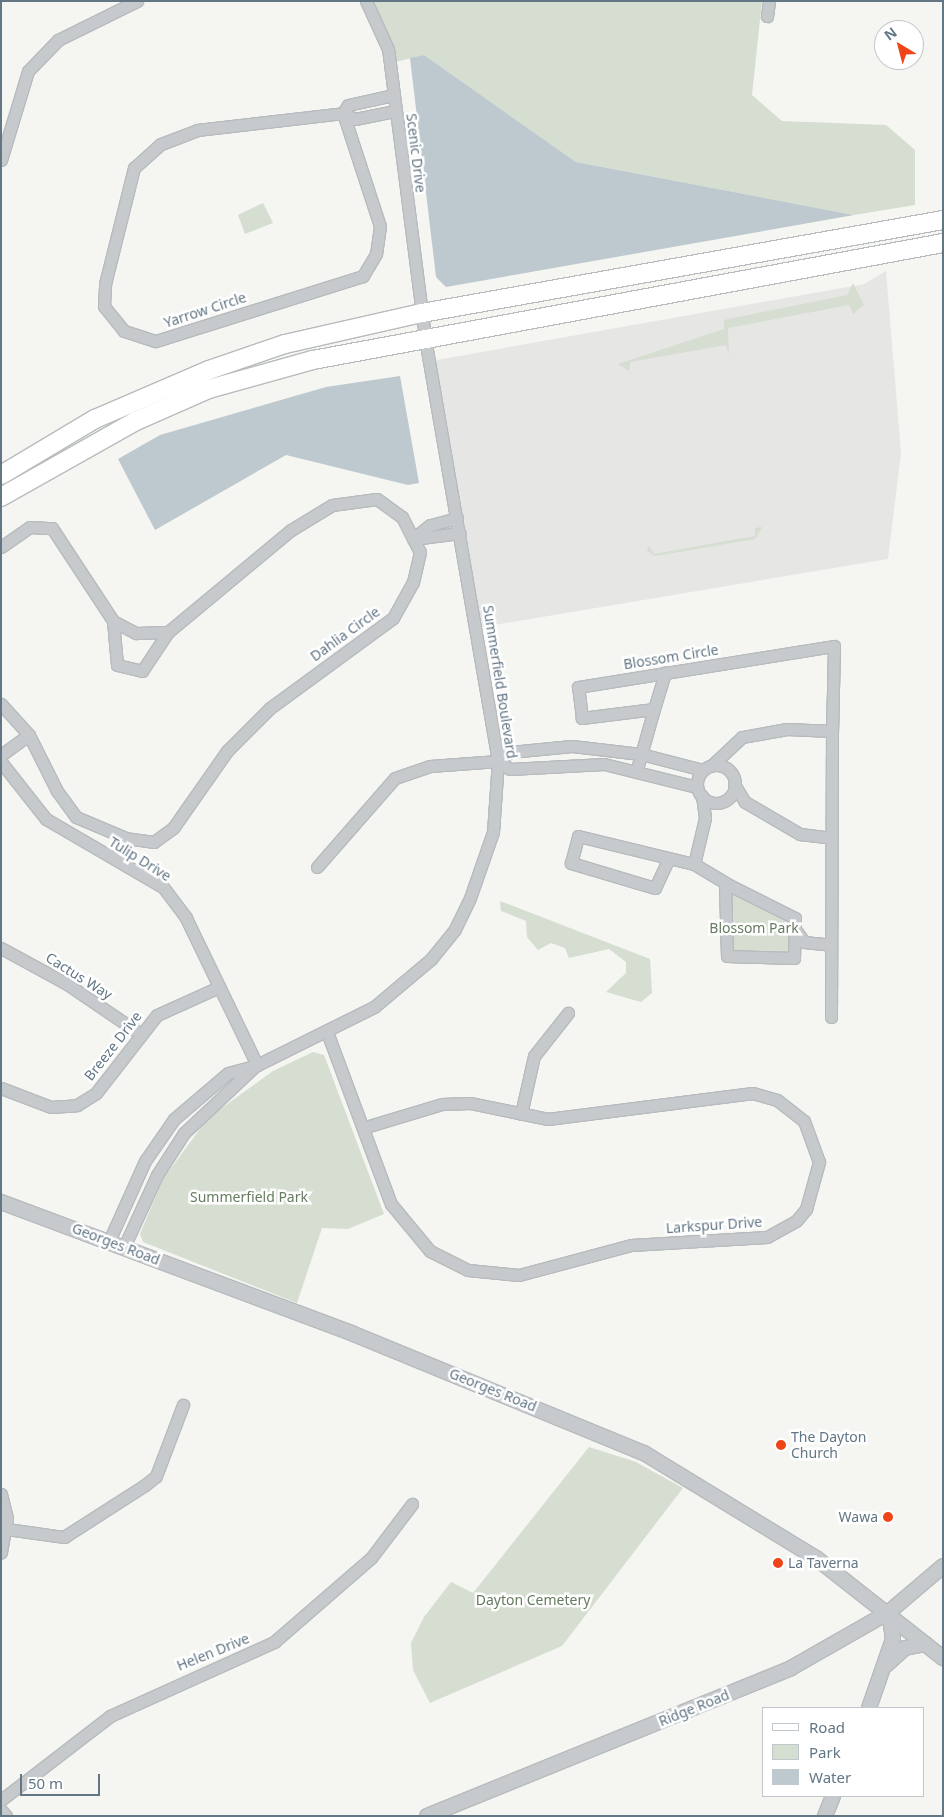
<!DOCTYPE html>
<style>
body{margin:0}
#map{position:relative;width:944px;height:1817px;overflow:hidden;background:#f5f5f1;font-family:"Noto Sans",sans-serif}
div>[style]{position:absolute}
.built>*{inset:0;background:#e6e6e4}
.green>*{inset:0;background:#d6ddd1}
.water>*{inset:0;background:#bdc9ce}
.roads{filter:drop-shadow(1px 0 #b7bbbe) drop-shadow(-1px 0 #b7bbbe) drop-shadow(0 1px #b7bbbe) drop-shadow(0 -1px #b7bbbe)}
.minor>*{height:11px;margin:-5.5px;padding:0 5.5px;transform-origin:5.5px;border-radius:5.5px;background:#c7cacd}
.minor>.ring{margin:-5.5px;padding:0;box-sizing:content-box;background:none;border:11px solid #c7cacd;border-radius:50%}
.tertiary>*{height:14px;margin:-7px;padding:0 7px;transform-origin:7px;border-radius:7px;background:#c7cacd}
.primary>*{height:18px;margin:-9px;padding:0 9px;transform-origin:9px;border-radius:9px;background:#fff}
.dots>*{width:14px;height:14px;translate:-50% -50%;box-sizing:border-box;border:2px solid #fff;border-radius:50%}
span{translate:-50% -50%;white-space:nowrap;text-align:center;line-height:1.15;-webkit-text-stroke:5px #fff;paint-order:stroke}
.street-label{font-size:14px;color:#627684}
.park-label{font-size:14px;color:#677b61}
.poi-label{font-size:14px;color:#627684}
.left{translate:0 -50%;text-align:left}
.right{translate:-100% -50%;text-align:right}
.frame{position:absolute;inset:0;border:2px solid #627684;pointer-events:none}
.legend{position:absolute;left:762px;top:1707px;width:162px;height:90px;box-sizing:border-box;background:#fff;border:1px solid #c0c8ce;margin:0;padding:6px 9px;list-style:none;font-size:15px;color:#627684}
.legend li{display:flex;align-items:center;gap:10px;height:25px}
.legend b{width:25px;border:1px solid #c0c8ce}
.north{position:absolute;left:874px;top:20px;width:50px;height:50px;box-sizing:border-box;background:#fff;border:1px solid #c0c8ce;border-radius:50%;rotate:323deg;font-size:14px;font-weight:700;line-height:20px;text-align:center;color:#627684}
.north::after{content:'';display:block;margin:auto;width:18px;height:22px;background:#ef4417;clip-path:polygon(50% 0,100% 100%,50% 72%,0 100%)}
.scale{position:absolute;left:20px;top:1774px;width:80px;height:22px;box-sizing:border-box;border:2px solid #627684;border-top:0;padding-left:6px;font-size:15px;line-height:18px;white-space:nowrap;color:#627684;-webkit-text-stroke:4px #fff;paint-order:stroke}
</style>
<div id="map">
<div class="built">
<i style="clip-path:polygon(886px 271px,901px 453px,888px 559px,482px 627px,450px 477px,431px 361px,864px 284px)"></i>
</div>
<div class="green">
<i style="clip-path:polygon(367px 1px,762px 1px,752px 95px,782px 121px,886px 125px,915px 150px,915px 205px,854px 215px,576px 162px,424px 55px,391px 63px)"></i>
<i style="clip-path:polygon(263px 203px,273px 223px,245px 234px,238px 215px)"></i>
<i style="clip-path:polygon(853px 283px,864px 305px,853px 314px,849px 305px,728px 328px,729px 355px,726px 345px,630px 362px,629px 371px,618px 364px,724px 329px,724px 320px,847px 295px)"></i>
<i style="clip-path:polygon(762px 527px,755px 539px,655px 556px,647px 551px,649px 546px,654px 554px,755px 536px,755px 528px)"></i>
<i style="clip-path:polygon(732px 894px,791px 919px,788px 952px,731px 950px)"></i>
<i style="clip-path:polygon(500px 901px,650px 959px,652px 993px,641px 1002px,606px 992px,626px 973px,626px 962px,609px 949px,569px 958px,565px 948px,551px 943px,538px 950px,527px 937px,526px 921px,501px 911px)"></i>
<i style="clip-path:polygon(313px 1052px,324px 1055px,384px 1214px,348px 1229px,322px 1228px,297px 1303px,143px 1242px,140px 1234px,163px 1179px,208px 1118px,273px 1071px)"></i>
<i style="clip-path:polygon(589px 1447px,636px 1462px,683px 1488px,562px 1646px,430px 1703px,413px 1670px,411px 1643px,424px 1617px,451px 1582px,473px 1593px)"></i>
</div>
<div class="water">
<i style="clip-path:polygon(424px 55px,576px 162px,854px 215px,446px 287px,436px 277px,410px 58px)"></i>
<i style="clip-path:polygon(400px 376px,419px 483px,408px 485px,286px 455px,155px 530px,118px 459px,160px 435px,326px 387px)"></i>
</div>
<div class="roads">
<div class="minor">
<i style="left:767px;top:16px;width:15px;rotate:-82deg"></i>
<i style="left:343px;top:113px;width:119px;rotate:71.9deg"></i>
<i style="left:380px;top:226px;width:28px;rotate:98deg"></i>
<i style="left:376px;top:254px;width:26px;rotate:121deg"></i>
<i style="left:363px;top:276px;width:218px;rotate:162.6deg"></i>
<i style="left:155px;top:341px;width:33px;rotate:-162deg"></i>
<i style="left:124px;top:331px;width:32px;rotate:-129deg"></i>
<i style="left:104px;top:306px;width:22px;rotate:-87deg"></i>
<i style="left:105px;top:284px;width:120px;rotate:-76deg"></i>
<i style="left:134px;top:168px;width:36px;rotate:-42deg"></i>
<i style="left:161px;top:144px;width:39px;rotate:-21deg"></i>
<i style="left:197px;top:130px;width:147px;rotate:-6.6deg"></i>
<i style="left:343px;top:113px;width:13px;rotate:27deg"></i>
<i style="left:355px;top:119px;width:41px;rotate:-11.3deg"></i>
<i style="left:343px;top:113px;width:9px;rotate:-58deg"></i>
<i style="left:348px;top:105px;width:46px;rotate:-12.5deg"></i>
<i style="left:1px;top:160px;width:93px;rotate:-73.1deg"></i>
<i style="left:28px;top:71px;width:43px;rotate:-45.9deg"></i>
<i style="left:58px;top:40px;width:88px;rotate:-26.3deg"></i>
<i style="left:457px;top:518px;width:28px;rotate:165deg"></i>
<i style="left:430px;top:525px;width:22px;rotate:141deg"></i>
<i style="left:413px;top:539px;width:47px;rotate:-7.3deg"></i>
<i style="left:1px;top:547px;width:35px;rotate:-35deg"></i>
<i style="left:30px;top:527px;width:22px;rotate:3deg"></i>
<i style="left:52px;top:528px;width:111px;rotate:56.7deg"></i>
<i style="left:113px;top:621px;width:26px;rotate:28deg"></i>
<i style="left:136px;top:633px;width:32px;rotate:-2deg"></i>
<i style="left:168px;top:632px;width:160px;rotate:-39.7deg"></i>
<i style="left:291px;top:530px;width:48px;rotate:-31.4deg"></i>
<i style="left:332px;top:505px;width:45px;rotate:-7.6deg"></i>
<i style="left:377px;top:499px;width:31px;rotate:36deg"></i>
<i style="left:402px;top:517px;width:39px;rotate:63deg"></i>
<i style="left:420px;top:552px;width:31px;rotate:103deg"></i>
<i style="left:413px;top:582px;width:41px;rotate:119.1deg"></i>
<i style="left:393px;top:618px;width:152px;rotate:143.8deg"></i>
<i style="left:270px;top:708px;width:61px;rotate:135deg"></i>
<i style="left:227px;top:751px;width:94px;rotate:125deg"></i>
<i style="left:173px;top:828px;width:24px;rotate:144deg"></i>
<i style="left:154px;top:842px;width:28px;rotate:-172deg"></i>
<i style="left:126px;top:838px;width:54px;rotate:-157.2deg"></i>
<i style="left:76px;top:817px;width:32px;rotate:-126deg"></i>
<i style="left:57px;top:791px;width:63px;rotate:-116.6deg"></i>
<i style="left:29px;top:735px;width:42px;rotate:-132.1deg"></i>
<i style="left:113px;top:621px;width:44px;rotate:84.8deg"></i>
<i style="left:117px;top:665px;width:26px;rotate:13deg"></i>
<i style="left:142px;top:671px;width:47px;rotate:-56.3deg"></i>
<i style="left:654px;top:709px;width:38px;rotate:-73deg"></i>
<i style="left:1px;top:755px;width:34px;rotate:-36deg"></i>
<i style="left:498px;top:761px;width:15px;rotate:-37deg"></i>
<i style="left:510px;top:752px;width:62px;rotate:-5.5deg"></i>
<i style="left:572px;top:746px;width:69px;rotate:6.6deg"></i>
<i style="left:641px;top:754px;width:64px;rotate:14.5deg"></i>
<i style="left:498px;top:761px;width:14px;rotate:34deg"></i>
<i style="left:510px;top:769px;width:94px;rotate:-3deg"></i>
<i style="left:604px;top:764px;width:96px;rotate:13.9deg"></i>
<i style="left:1px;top:762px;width:73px;rotate:51.7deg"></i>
<i style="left:46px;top:819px;width:135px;rotate:30.2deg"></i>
<i style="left:163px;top:887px;width:39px;rotate:53deg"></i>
<i style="left:186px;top:918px;width:163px;rotate:64.2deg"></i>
<i class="ring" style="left:697px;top:765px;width:27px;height:27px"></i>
<i style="left:637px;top:769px;width:62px;rotate:-74.2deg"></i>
<i style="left:654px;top:709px;width:73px;rotate:172.9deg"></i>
<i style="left:582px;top:718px;width:31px;rotate:-97deg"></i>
<i style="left:578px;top:687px;width:259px;rotate:-9.1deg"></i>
<i style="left:834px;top:646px;width:85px;rotate:91.3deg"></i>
<i style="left:832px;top:731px;width:45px;rotate:-177.5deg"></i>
<i style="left:787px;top:729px;width:46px;rotate:169.9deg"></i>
<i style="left:742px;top:737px;width:42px;rotate:136.9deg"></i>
<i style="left:734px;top:784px;width:21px;rotate:59deg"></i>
<i style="left:745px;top:802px;width:64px;rotate:30.2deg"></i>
<i style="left:800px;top:834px;width:32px;rotate:7deg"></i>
<i style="left:702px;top:796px;width:22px;rotate:82deg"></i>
<i style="left:705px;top:818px;width:47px;rotate:103.4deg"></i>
<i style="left:694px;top:864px;width:39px;rotate:31deg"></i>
<i style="left:668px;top:860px;width:31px;rotate:115deg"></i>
<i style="left:655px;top:888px;width:88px;rotate:-163.4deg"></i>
<i style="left:571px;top:863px;width:28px;rotate:-75deg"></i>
<i style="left:578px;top:836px;width:119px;rotate:13.6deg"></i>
<i style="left:317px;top:867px;width:118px;rotate:-48.8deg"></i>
<i style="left:395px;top:778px;width:37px;rotate:-19deg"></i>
<i style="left:430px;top:766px;width:68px;rotate:-4.2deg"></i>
<i style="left:725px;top:883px;width:78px;rotate:26.6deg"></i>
<i style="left:795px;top:918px;width:40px;rotate:91.4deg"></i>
<i style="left:794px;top:958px;width:67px;rotate:-178.3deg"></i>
<i style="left:727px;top:956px;width:73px;rotate:-91.6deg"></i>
<i style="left:797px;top:932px;width:12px;rotate:55deg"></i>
<i style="left:804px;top:942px;width:27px;rotate:6deg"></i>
<i style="left:1px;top:948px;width:75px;rotate:28.6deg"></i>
<i style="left:67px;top:984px;width:87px;rotate:34.2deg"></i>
<i style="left:831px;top:1017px;width:286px;rotate:-89.8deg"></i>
<i style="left:327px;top:1032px;width:184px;rotate:69.6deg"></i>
<i style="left:391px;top:1204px;width:61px;rotate:50.3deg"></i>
<i style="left:430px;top:1251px;width:42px;rotate:26.6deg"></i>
<i style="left:468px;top:1270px;width:51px;rotate:5.6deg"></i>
<i style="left:519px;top:1275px;width:116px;rotate:-15deg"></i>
<i style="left:631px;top:1245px;width:136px;rotate:-3.4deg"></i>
<i style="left:767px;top:1237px;width:33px;rotate:-29deg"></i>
<i style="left:796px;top:1221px;width:16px;rotate:-50deg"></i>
<i style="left:806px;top:1209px;width:49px;rotate:-74.5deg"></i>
<i style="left:819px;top:1162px;width:44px;rotate:-110.1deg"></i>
<i style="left:804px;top:1121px;width:34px;rotate:-142deg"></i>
<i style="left:777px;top:1100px;width:25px;rotate:-164deg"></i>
<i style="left:753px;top:1093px;width:207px;rotate:172.8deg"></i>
<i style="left:548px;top:1119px;width:80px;rotate:-168.4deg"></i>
<i style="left:470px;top:1103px;width:28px;rotate:178deg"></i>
<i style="left:442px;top:1104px;width:79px;rotate:163.2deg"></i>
<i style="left:1px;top:1088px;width:53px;rotate:20.8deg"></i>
<i style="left:51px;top:1107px;width:26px;rotate:-4deg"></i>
<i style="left:77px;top:1105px;width:22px;rotate:-32deg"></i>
<i style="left:96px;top:1093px;width:99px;rotate:-52deg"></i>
<i style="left:157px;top:1015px;width:68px;rotate:-24.3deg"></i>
<i style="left:521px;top:1114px;width:59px;rotate:-77.4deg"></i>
<i style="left:534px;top:1056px;width:55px;rotate:-51.7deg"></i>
<i style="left:109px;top:1241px;width:88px;rotate:-65.8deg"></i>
<i style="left:145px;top:1161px;width:51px;rotate:-55.4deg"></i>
<i style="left:174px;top:1119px;width:71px;rotate:-40.4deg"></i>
<i style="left:228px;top:1073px;width:30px;rotate:-15deg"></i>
<i style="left:257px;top:1065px;width:131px;rotate:-26.4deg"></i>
<i style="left:374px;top:1007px;width:75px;rotate:-40.1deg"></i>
<i style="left:431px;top:959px;width:38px;rotate:-51deg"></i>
<i style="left:455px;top:929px;width:34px;rotate:-64deg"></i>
<i style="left:470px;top:898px;width:70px;rotate:-70.8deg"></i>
<i style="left:493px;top:832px;width:71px;rotate:-86deg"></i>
<i style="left:498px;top:761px;width:430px;rotate:-99.8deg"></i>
<i style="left:425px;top:337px;width:290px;rotate:-97.3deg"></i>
<i style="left:388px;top:49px;width:53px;rotate:-114.6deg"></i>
<i style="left:124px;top:1247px;width:79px;rotate:-65.4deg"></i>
<i style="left:157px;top:1175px;width:50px;rotate:-57.3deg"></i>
<i style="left:184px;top:1133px;width:96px;rotate:-43.3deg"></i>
<i style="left:1px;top:1494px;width:25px;rotate:76deg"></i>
<i style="left:7px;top:1518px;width:35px;rotate:100deg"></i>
<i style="left:7px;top:1529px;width:58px;rotate:8deg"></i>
<i style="left:64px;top:1537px;width:96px;rotate:-32.7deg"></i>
<i style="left:145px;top:1485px;width:14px;rotate:-39deg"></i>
<i style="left:156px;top:1476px;width:76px;rotate:-69.2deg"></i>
<i style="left:1px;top:1800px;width:138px;rotate:-37.6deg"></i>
<i style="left:110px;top:1716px;width:180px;rotate:-24.3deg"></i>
<i style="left:274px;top:1642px;width:128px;rotate:-40.9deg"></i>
<i style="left:371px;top:1558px;width:68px;rotate:-52.8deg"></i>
<i style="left:1px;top:1810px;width:8px;rotate:50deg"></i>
</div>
<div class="tertiary">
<i style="left:1px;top:1202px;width:374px;rotate:20.5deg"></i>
<i style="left:351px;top:1333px;width:317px;rotate:22.3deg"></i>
<i style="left:644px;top:1453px;width:202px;rotate:31.4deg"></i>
<i style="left:816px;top:1558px;width:162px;rotate:38.2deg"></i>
<i style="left:886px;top:1665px;width:25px;rotate:-42deg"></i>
<i style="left:905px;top:1648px;width:21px;rotate:-11deg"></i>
<i style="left:869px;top:1708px;width:73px;rotate:-70.8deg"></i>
<i style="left:893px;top:1639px;width:27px;rotate:-98deg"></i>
<i style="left:427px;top:1816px;width:393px;rotate:-22.1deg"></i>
<i style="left:791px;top:1668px;width:113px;rotate:-29.7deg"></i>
<i style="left:889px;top:1612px;width:71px;rotate:-40.4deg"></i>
<i style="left:825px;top:1816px;width:22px;rotate:-68deg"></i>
</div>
<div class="primary">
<i style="left:1px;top:475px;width:109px;rotate:-30.8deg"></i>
<i style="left:95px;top:419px;width:124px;rotate:-23.3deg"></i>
<i style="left:209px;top:370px;width:80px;rotate:-18.9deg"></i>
<i style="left:285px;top:344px;width:140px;rotate:-12.8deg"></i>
<i style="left:422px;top:313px;width:529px;rotate:-10.12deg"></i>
<i style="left:1px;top:497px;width:155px;rotate:-29.4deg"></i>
<i style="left:136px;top:421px;width:80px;rotate:-23.7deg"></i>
<i style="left:209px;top:389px;width:108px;rotate:-15.6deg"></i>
<i style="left:313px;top:360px;width:641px;rotate:-10.52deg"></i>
</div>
</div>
<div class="dots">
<i style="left:781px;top:1445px;background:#ef4417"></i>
<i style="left:888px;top:1517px;background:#ef4417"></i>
<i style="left:778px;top:1563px;background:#ef4417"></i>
</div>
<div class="street-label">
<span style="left:416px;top:153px;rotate:83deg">Scenic Drive</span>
<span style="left:205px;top:310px;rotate:-18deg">Yarrow Circle</span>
<span style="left:345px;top:634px;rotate:-36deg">Dahlia Circle</span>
<span style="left:671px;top:657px;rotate:-9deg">Blossom Circle</span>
<span style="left:500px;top:682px;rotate:81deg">Summerfield Boulevard</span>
<span style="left:140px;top:859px;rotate:32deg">Tulip Drive</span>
<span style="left:79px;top:976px;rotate:32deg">Cactus Way</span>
<span style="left:113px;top:1046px;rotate:-52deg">Breeze Drive</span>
<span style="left:714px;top:1225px;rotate:-4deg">Larkspur Drive</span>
<span style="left:116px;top:1244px;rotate:21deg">Georges Road</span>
<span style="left:493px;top:1390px;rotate:22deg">Georges Road</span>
<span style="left:213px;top:1652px;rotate:-22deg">Helen Drive</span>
<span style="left:694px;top:1708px;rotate:-22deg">Ridge Road</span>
</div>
<div class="park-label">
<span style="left:754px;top:928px">Blossom Park</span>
<span style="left:249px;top:1197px">Summerfield Park</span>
<span style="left:533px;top:1600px">Dayton Cemetery</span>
</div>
<div class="poi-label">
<span class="left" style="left:791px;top:1445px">The Dayton<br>Church</span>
<span class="right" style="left:878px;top:1517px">Wawa</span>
<span class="left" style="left:788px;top:1563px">La Taverna</span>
</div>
<div class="frame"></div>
<ul class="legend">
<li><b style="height:6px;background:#fff"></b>Road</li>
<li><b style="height:14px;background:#d6ddd1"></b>Park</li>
<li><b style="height:14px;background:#bdc9ce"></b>Water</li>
</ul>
<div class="north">N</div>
<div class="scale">50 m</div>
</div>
